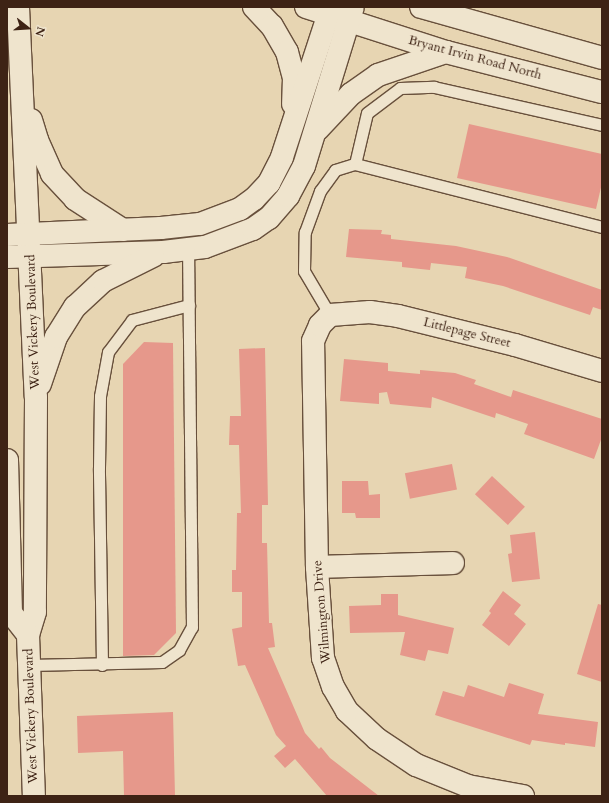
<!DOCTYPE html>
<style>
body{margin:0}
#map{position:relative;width:609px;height:803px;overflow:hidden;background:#e7d5b2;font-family:Cardo,serif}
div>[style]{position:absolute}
.building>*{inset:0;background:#e6988b;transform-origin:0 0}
.roads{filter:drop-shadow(1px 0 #68503c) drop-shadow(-1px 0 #68503c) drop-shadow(0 1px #68503c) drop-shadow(0 -1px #68503c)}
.lane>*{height:11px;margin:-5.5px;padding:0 5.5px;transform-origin:5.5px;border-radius:5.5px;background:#efe4cd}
.street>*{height:22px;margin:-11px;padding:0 11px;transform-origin:11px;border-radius:11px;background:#efe4cd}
.secondary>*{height:22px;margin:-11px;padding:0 11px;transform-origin:11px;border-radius:11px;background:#efe4cd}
span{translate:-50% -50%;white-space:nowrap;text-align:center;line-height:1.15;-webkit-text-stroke:3px #efe4cd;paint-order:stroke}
.street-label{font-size:13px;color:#3e2315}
.frame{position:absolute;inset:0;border:8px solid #3e2315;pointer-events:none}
.north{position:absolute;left:8px;top:8px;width:40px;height:40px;-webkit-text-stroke:3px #efe4cd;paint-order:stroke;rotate:107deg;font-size:11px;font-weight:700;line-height:16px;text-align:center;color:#3e2315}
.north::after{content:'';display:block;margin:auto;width:14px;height:18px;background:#3e2315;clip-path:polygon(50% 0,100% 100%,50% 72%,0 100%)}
</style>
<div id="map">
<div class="building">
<i style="clip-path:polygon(469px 124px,602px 154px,602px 183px,596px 209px,457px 178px)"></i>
<i style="clip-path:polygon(349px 229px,382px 230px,381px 234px,391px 235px,391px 239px,456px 246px,507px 257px,602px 290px,602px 310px,593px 307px,590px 315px,503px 286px,465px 278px,467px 267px,431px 263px,430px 270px,402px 267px,402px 262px,346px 257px)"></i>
<i style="clip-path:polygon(144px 342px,173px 343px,176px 633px,154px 655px,123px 656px,123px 364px)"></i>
<i style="clip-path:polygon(265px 348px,268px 505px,262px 505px,262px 543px,267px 543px,269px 623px,272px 623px,275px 647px,268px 648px,305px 733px,319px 749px,321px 747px,330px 758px,379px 796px,327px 796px,295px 759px,285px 768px,274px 756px,286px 746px,276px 735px,245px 665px,238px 666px,232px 629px,242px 627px,242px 592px,232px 592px,232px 570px,236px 570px,237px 513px,241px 513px,239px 445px,229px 445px,230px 416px,241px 416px,239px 349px)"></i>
<i style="clip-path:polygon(344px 359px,388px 363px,388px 371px,420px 374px,420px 370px,455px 373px,476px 380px,474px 384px,511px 397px,513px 390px,602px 419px,602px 437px,594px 459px,524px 434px,528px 424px,496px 413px,495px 418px,432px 397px,431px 408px,390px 404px,387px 392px,379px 393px,379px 404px,340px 401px)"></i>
<i style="left:452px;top:464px;width:26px;height:48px;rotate:79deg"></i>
<i style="left:492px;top:476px;width:45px;height:25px;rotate:43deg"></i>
<i style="clip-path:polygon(342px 481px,368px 481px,369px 495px,380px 494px,380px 518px,356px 518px,355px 513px,342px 513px)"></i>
<i style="clip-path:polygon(535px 532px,540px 579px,512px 582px,508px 554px,512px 553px,510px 535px)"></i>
<i style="clip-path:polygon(503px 591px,521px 605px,514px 614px,526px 624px,509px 646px,482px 625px,491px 613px,489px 611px)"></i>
<i style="clip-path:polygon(381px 594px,398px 594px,398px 615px,454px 628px,448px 654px,428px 650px,425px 661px,400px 655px,405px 632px,350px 633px,349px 606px,381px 605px)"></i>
<i style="clip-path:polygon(598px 604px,602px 605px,602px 682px,577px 674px)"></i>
<i style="clip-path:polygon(509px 683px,544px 694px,538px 714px,598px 722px,595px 747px,565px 743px,565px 745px,532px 740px,530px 745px,435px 715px,443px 691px,464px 697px,468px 685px,504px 697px)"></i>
<i style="clip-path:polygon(173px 712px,175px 796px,124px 796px,123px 751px,78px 753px,77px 716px)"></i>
</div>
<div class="roads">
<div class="lane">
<i style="left:355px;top:164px;width:52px;rotate:-76.8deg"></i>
<i style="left:367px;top:113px;width:41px;rotate:-37.1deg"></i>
<i style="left:400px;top:88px;width:34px;rotate:-2deg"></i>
<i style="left:434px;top:87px;width:172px;rotate:12.7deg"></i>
<i style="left:330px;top:315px;width:51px;rotate:-120.6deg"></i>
<i style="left:304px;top:271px;width:39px;rotate:-89deg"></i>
<i style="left:305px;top:232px;width:44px;rotate:-69.9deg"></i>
<i style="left:320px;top:191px;width:26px;rotate:-54deg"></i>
<i style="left:335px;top:170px;width:21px;rotate:-17deg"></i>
<i style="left:355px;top:164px;width:255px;rotate:14.3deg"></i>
<i style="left:29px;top:665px;width:133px;rotate:-1.3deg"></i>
<i style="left:162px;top:662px;width:21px;rotate:-35deg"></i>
<i style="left:179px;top:650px;width:26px;rotate:-61deg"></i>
<i style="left:192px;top:627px;width:378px;rotate:-90.6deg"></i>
<i style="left:102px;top:665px;width:197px;rotate:-90.9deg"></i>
<i style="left:99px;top:468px;width:72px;rotate:-89.2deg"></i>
<i style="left:100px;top:396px;width:45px;rotate:-79.7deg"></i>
<i style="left:108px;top:352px;width:40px;rotate:-53deg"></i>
<i style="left:132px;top:320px;width:59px;rotate:-14.7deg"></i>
</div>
<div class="street">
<i style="left:317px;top:567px;width:136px;rotate:-1.7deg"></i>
<i style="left:523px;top:796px;width:56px;rotate:-169.7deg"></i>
<i style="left:468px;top:786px;width:56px;rotate:-158deg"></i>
<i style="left:416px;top:765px;width:47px;rotate:-146.3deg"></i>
<i style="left:377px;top:739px;width:41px;rotate:-137deg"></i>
<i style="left:347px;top:711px;width:28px;rotate:-120deg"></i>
<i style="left:333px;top:687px;width:31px;rotate:-109deg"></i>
<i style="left:323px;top:658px;width:91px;rotate:-93.8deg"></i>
<i style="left:317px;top:567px;width:226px;rotate:-91deg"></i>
<i style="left:313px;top:341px;width:17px;rotate:-66deg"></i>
<i style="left:320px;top:325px;width:14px;rotate:-45deg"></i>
<i style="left:330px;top:315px;width:40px;rotate:-4.3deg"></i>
<i style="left:370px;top:312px;width:28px;rotate:8deg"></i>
<i style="left:398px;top:316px;width:121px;rotate:13.9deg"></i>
<i style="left:515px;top:345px;width:91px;rotate:16.6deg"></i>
</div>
<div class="secondary">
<i style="left:18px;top:7px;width:390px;rotate:87.4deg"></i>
<i style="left:36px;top:397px;width:215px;rotate:90.3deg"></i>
<i style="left:35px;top:612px;width:24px;rotate:107deg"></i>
<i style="left:28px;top:635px;width:161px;rotate:87.9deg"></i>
<i style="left:254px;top:7px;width:26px;rotate:47deg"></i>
<i style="left:272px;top:26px;width:30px;rotate:60deg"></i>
<i style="left:287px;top:52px;width:27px;rotate:75deg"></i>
<i style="left:294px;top:78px;width:26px;rotate:92deg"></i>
<i style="left:306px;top:7px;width:147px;rotate:17.8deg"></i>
<i style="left:446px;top:52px;width:161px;rotate:14.4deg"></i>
<i style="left:421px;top:7px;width:188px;rotate:15.7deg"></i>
<i style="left:31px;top:120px;width:21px;rotate:73deg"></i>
<i style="left:37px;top:140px;width:37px;rotate:66deg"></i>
<i style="left:52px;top:174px;width:34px;rotate:47deg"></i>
<i style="left:75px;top:199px;width:57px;rotate:32.9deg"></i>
<i style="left:318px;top:129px;width:48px;rotate:-46.7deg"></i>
<i style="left:351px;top:94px;width:33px;rotate:-35deg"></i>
<i style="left:378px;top:75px;width:72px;rotate:-18.7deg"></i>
<i style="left:7px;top:235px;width:154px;rotate:-2.6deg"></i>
<i style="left:161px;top:228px;width:39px;rotate:-6deg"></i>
<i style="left:200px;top:224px;width:43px;rotate:-20.6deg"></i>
<i style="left:240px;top:209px;width:17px;rotate:-36deg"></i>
<i style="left:254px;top:199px;width:22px;rotate:-47deg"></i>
<i style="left:269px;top:183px;width:29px;rotate:-63deg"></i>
<i style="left:282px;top:157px;width:158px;rotate:-71.9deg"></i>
<i style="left:7px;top:257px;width:156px;rotate:-1.8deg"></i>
<i style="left:163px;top:252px;width:42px;rotate:-6.8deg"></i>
<i style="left:205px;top:247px;width:51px;rotate:-20.6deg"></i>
<i style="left:253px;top:229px;width:19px;rotate:-35deg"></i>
<i style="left:269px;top:218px;width:29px;rotate:-49deg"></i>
<i style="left:288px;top:196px;width:34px;rotate:-62deg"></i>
<i style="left:304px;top:166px;width:166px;rotate:-72.9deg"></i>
<i style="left:40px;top:384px;width:50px;rotate:-71.2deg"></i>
<i style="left:56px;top:337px;width:36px;rotate:-58deg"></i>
<i style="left:75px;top:307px;width:38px;rotate:-43deg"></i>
<i style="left:103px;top:281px;width:56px;rotate:-26.6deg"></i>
<i style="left:7px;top:460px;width:153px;rotate:88.5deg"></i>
<i style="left:11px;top:613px;width:28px;rotate:52deg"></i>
</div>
</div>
<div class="street-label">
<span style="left:475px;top:58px;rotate:15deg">Bryant Irvin Road North</span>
<span style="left:33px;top:322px;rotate:-92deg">West Vickery Boulevard</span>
<span style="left:467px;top:333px;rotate:14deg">Littlepage Street</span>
<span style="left:322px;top:612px;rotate:-95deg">Wilmington Drive</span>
<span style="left:31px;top:716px;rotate:-92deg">West Vickery Boulevard</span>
</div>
<div class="frame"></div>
<div class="north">N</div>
</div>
